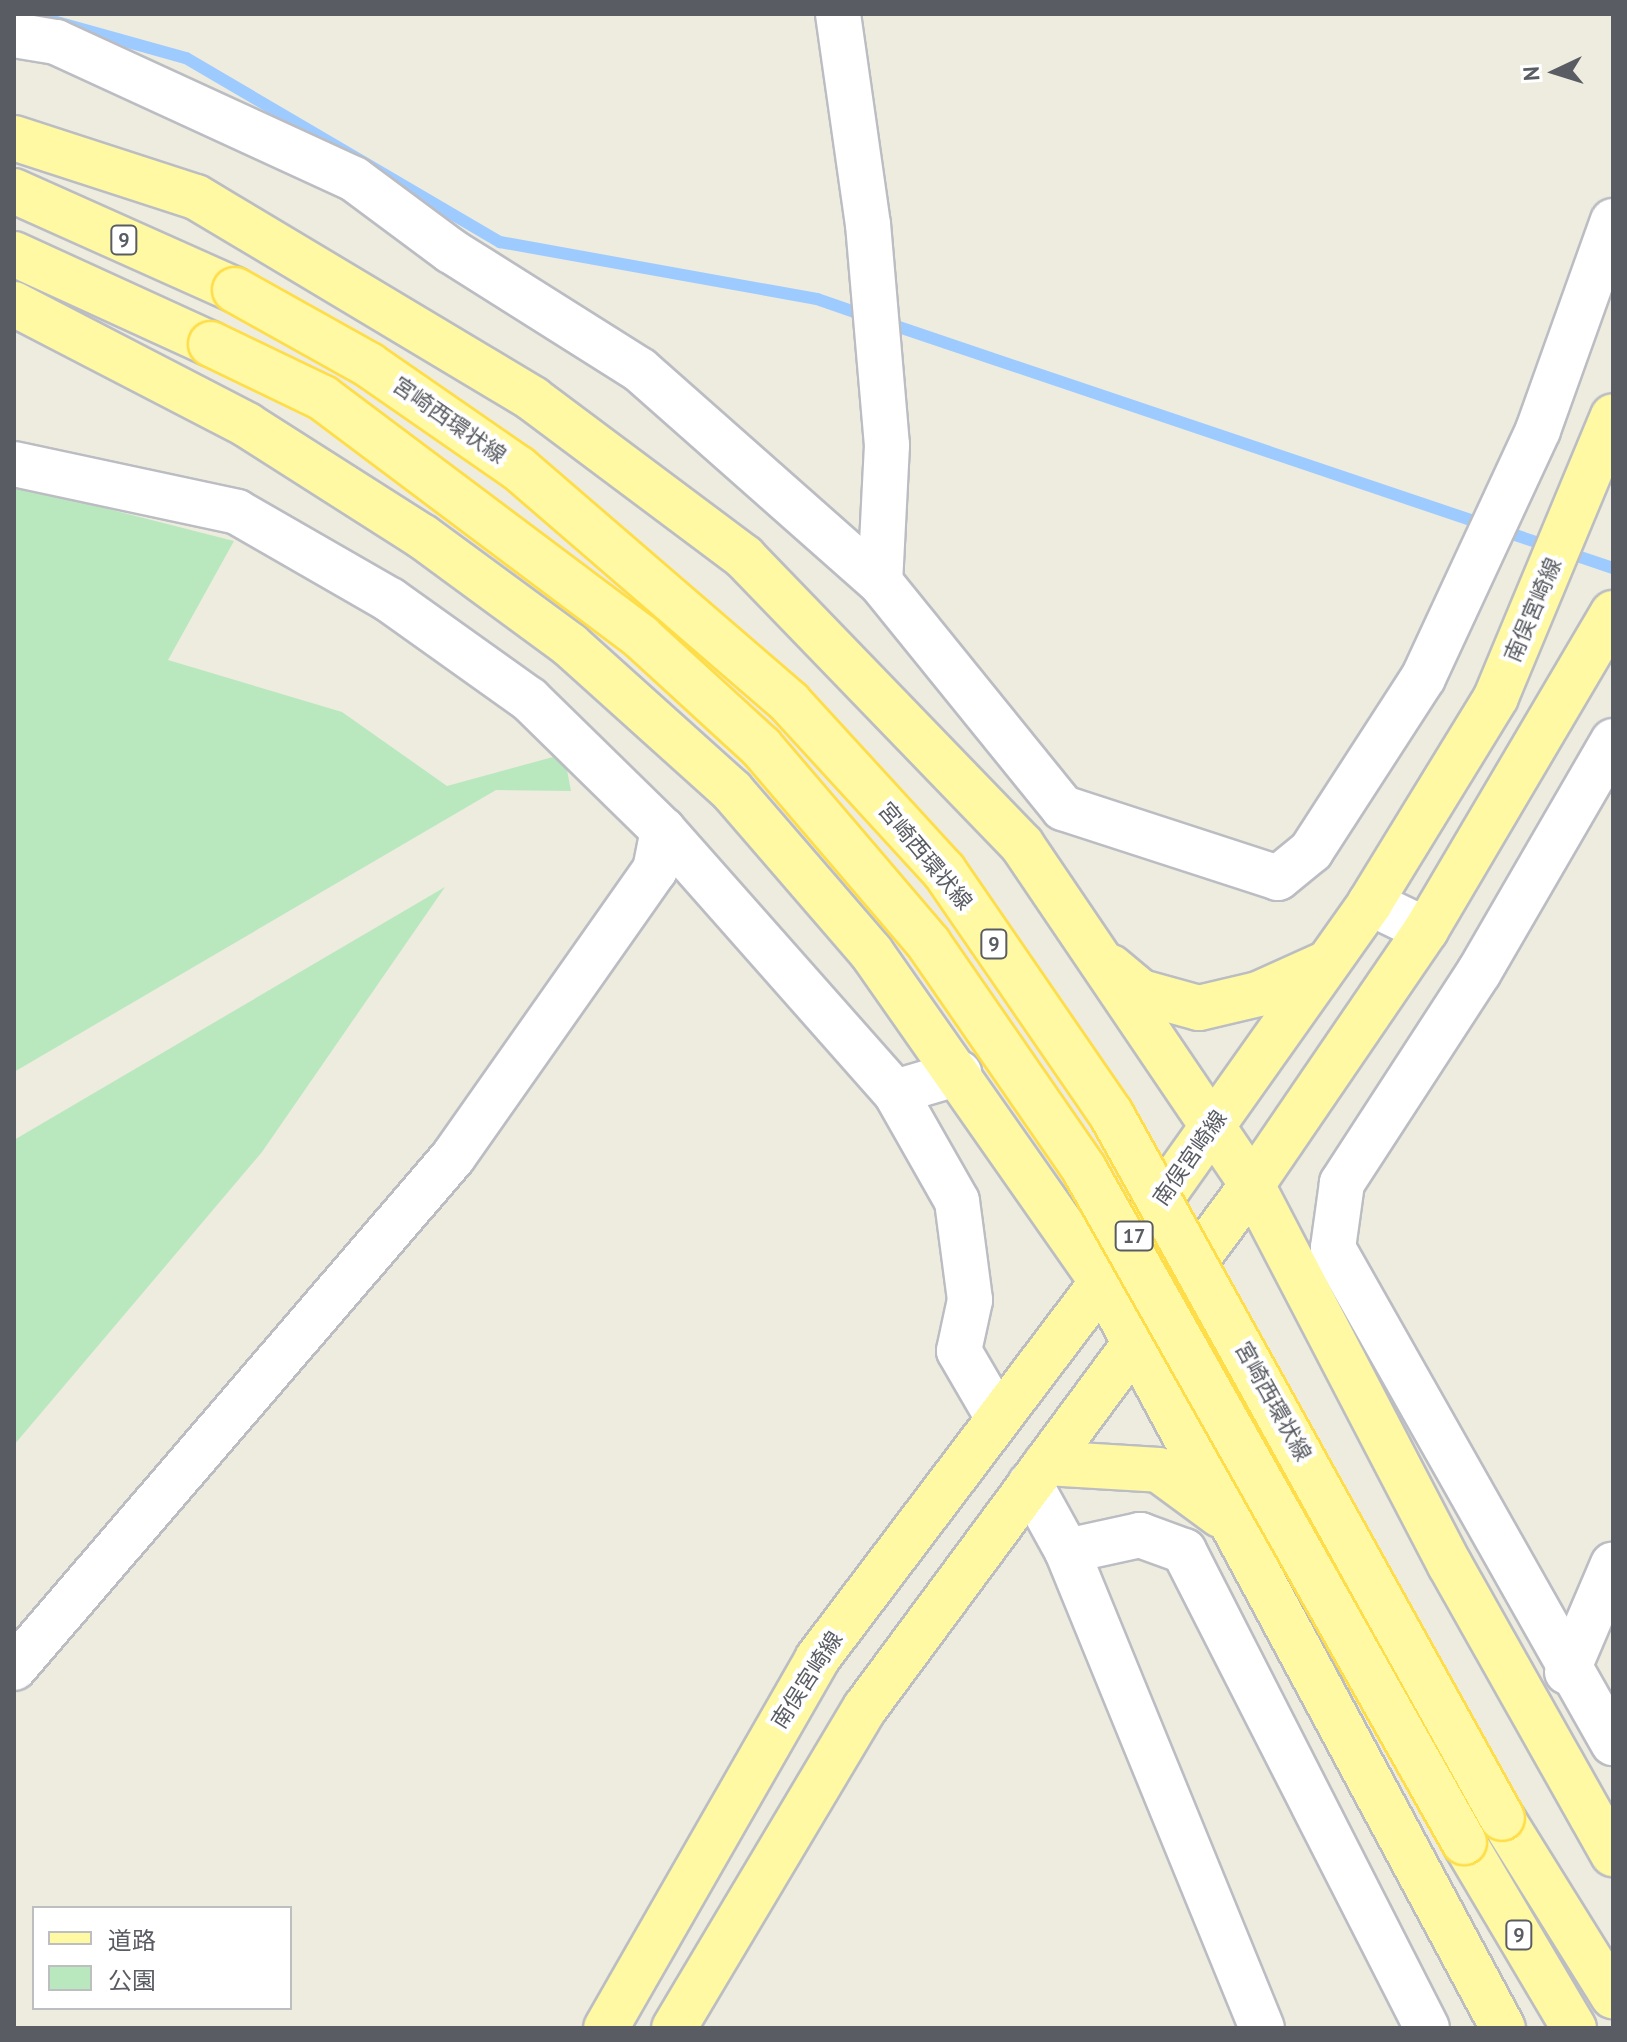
<!DOCTYPE html>
<meta charset="utf-8">
<style>
body{margin:0}
#map{position:relative;width:1627px;height:2042px;overflow:hidden;background:#edecdf;font-family:"PT Sans","Noto Sans JP",sans-serif}
div>[style]{position:absolute}
.green>*{inset:0;background:#b9e8be}
.stream>*{height:12px;margin:-6px;padding:0 6px;transform-origin:6px;border-radius:6px;background:#9ecbff}
.roads{filter:drop-shadow(2px 0 #bbbdc3) drop-shadow(-2px 0 #bbbdc3) drop-shadow(0 2px #bbbdc3) drop-shadow(0 -2px #bbbdc3)}
.minor>*{height:44px;margin:-22px;padding:0 22px;transform-origin:22px;border-radius:22px;background:#fff}
.major>*{height:44px;margin:-22px;padding:0 22px;transform-origin:22px;border-radius:22px;background:#fff9a3}
.bridges{filter:drop-shadow(2px 0 #fedd48) drop-shadow(-2px 0 #fedd48) drop-shadow(0 2px #fedd48) drop-shadow(0 -2px #fedd48)}
.major-bridge>*{height:44px;margin:-22px;padding:0 22px;transform-origin:22px;border-radius:22px;background:#fff9a3}
span{translate:-50% -50%;white-space:nowrap;text-align:center;line-height:1.15;-webkit-text-stroke:8px #fff;paint-order:stroke}
.shield-label span{padding:2px 6px;background:#fff;border:2px solid;border-radius:6px;-webkit-text-stroke-width:0}
.shield-label{font-size:20px;color:#595c62;font-weight:700}
.street-label{font-size:22px;color:#595c62}
.frame{position:absolute;inset:0;border:16px solid #595c62;pointer-events:none}
.legend{position:absolute;left:32px;top:1906px;width:260px;height:104px;box-sizing:border-box;background:#fff;border:2px solid #bdbec0;margin:0;padding:10px 14px;list-style:none;font-size:24px;color:#595c62}
.legend li{display:flex;align-items:center;gap:16px;height:40px}
.legend b{width:40px;border:2px solid #bdbec0}
.north{position:absolute;left:1515px;top:32px;width:80px;height:80px;-webkit-text-stroke:6px #fff;paint-order:stroke;rotate:266deg;font-size:22px;font-weight:700;line-height:32px;text-align:center;color:#595c62}
.north::after{content:'';display:block;margin:auto;width:28px;height:36px;background:#595c62;clip-path:polygon(50% 0,100% 100%,50% 72%,0 100%)}
</style>
<div id="map">
<div class="green">
<i style="clip-path:polygon(14px 485px,234px 541px,168px 660px,342px 712px,447px 786px,564px 754px,571px 791px,496px 790px,14px 1072px)"></i>
<i style="clip-path:polygon(445px 887px,262px 1152px,14px 1445px,14px 1140px)"></i>
</div>
<div class="stream">
<i style="left:28px;top:14px;width:164px;rotate:15.6deg"></i>
<i style="left:186px;top:58px;width:364px;rotate:30.4deg"></i>
<i style="left:500px;top:242px;width:322px;rotate:10.2deg"></i>
<i style="left:817px;top:299px;width:55px;rotate:19.1deg"></i>
<i style="left:887px;top:323px;width:766px;rotate:18.65deg"></i>
</div>
<div class="roads">
<div class="minor">
<i style="left:838px;top:14px;width:212px;rotate:81.9deg"></i>
<i style="left:868px;top:224px;width:222px;rotate:85.1deg"></i>
<i style="left:887px;top:445px;width:137px;rotate:92.9deg"></i>
<i style="left:14px;top:35px;width:43px;rotate:9.5deg"></i>
<i style="left:56px;top:42px;width:328px;rotate:24.7deg"></i>
<i style="left:354px;top:179px;width:121px;rotate:36.6deg"></i>
<i style="left:451px;top:251px;width:223px;rotate:32.2deg"></i>
<i style="left:640px;top:370px;width:320px;rotate:41.5deg"></i>
<i style="left:880px;top:582px;width:291px;rotate:51deg"></i>
<i style="left:1063px;top:808px;width:226px;rotate:18deg"></i>
<i style="left:1278px;top:878px;width:43px;rotate:-39.3deg"></i>
<i style="left:1311px;top:851px;width:206px;rotate:-57.1deg"></i>
<i style="left:1423px;top:678px;width:273px;rotate:-65.1deg"></i>
<i style="left:1538px;top:430px;width:222px;rotate:-70.3deg"></i>
<i style="left:14px;top:464px;width:228px;rotate:12.1deg"></i>
<i style="left:237px;top:512px;width:177px;rotate:29.9deg"></i>
<i style="left:390px;top:600px;width:171px;rotate:35.5deg"></i>
<i style="left:529px;top:699px;width:187px;rotate:44.4deg"></i>
<i style="left:663px;top:830px;width:350px;rotate:48.5deg"></i>
<i style="left:895px;top:1092px;width:67px;rotate:-16.5deg"></i>
<i style="left:1613px;top:741px;width:267px;rotate:120.1deg"></i>
<i style="left:1479px;top:972px;width:252px;rotate:123deg"></i>
<i style="left:1342px;top:1183px;width:66px;rotate:97.9deg"></i>
<i style="left:1333px;top:1248px;width:569px;rotate:60.51deg"></i>
<i style="left:1370px;top:903px;width:62px;rotate:25.7deg"></i>
<i style="left:895px;top:1092px;width:125px;rotate:60.4deg"></i>
<i style="left:957px;top:1201px;width:100px;rotate:82.5deg"></i>
<i style="left:970px;top:1300px;width:52px;rotate:102.2deg"></i>
<i style="left:959px;top:1351px;width:78px;rotate:59.8deg"></i>
<i style="left:1030px;top:1484px;width:77px;rotate:61.1deg"></i>
<i style="left:1067px;top:1551px;width:515px;rotate:67.77deg"></i>
<i style="left:1067px;top:1551px;width:75px;rotate:-12.4deg"></i>
<i style="left:1140px;top:1535px;width:47px;rotate:20deg"></i>
<i style="left:1184px;top:1551px;width:535px;rotate:63deg"></i>
<i style="left:14px;top:1668px;width:674px;rotate:-49.33deg"></i>
<i style="left:453px;top:1157px;width:351px;rotate:-54.9deg"></i>
<i style="left:655px;top:870px;width:41px;rotate:-78.7deg"></i>
<i style="left:1567px;top:1672px;width:117px;rotate:-66.9deg"></i>
</div>
<div class="major">
<i style="left:14px;top:138px;width:191px;rotate:18deg"></i>
<i style="left:196px;top:197px;width:393px;rotate:30.9deg"></i>
<i style="left:533px;top:399px;width:264px;rotate:36.8deg"></i>
<i style="left:744px;top:557px;width:400px;rotate:46deg"></i>
<i style="left:1022px;top:845px;width:410px;rotate:55.9deg"></i>
<i style="left:1252px;top:1185px;width:428px;rotate:62.5deg"></i>
<i style="left:1450px;top:1565px;width:332px;rotate:60.6deg"></i>
<i style="left:14px;top:191px;width:242px;rotate:24.1deg"></i>
<i style="left:14px;top:254px;width:217px;rotate:24.6deg"></i>
<i style="left:14px;top:304px;width:263px;rotate:27.4deg"></i>
<i style="left:247px;top:425px;width:209px;rotate:32.5deg"></i>
<i style="left:423px;top:537px;width:182px;rotate:36.3deg"></i>
<i style="left:570px;top:645px;width:218px;rotate:42deg"></i>
<i style="left:732px;top:791px;width:213px;rotate:49.2deg"></i>
<i style="left:871px;top:952px;width:403px;rotate:55deg"></i>
<i style="left:1102px;top:1282px;width:847px;rotate:61.74deg"></i>
<i style="left:1111px;top:967px;width:39px;rotate:40deg"></i>
<i style="left:1141px;top:992px;width:60px;rotate:15.4deg"></i>
<i style="left:1199px;top:1008px;width:61px;rotate:-13.3deg"></i>
<i style="left:1258px;top:994px;width:76px;rotate:-24.2deg"></i>
<i style="left:1046px;top:1463px;width:113px;rotate:3.5deg"></i>
<i style="left:1159px;top:1470px;width:76px;rotate:36.4deg"></i>
<i style="left:1502px;top:1818px;width:210px;rotate:58.1deg"></i>
<i style="left:1464px;top:1842px;width:216px;rotate:59.4deg"></i>
<i style="left:606px;top:2028px;width:425px;rotate:-60.2deg"></i>
<i style="left:817px;top:1659px;width:473px;rotate:-52.9deg"></i>
<i style="left:1102px;top:1282px;width:464px;rotate:-54.7deg"></i>
<i style="left:1370px;top:903px;width:241px;rotate:-58.5deg"></i>
<i style="left:1496px;top:697px;width:304px;rotate:-67.4deg"></i>
<i style="left:674px;top:2028px;width:373px;rotate:-59.2deg"></i>
<i style="left:865px;top:1708px;width:651px;rotate:-53.5deg"></i>
<i style="left:1252px;top:1185px;width:309px;rotate:-55.7deg"></i>
<i style="left:1426px;top:930px;width:368px;rotate:-59.5deg"></i>
</div>
</div>
<div class="bridges">
<div class="major-bridge">
<i style="left:235px;top:290px;width:154px;rotate:29.2deg"></i>
<i style="left:369px;top:365px;width:181px;rotate:34.7deg"></i>
<i style="left:518px;top:468px;width:359px;rotate:40.8deg"></i>
<i style="left:790px;top:703px;width:228px;rotate:47.5deg"></i>
<i style="left:944px;top:871px;width:295px;rotate:55.5deg"></i>
<i style="left:1111px;top:1114px;width:805px;rotate:60.95deg"></i>
<i style="left:211px;top:344px;width:124px;rotate:25.7deg"></i>
<i style="left:323px;top:398px;width:398px;rotate:36.9deg"></i>
<i style="left:641px;top:637px;width:163px;rotate:42.5deg"></i>
<i style="left:761px;top:747px;width:259px;rotate:49.5deg"></i>
<i style="left:929px;top:944px;width:273px;rotate:55.4deg"></i>
<i style="left:1084px;top:1169px;width:773px;rotate:60.55deg"></i>
</div>
</div>
<div class="shield-label">
<span style="left:124px;top:240px">9</span>
<span style="left:994px;top:944px">9</span>
<span style="left:1134px;top:1236px">17</span>
<span style="left:1519px;top:1935px">9</span>
</div>
<div class="street-label">
<span style="left:449px;top:420px;rotate:35deg">宮崎西環状線</span>
<span style="left:1533px;top:610px;rotate:-67deg">南俣宮崎線</span>
<span style="left:925px;top:856px;rotate:50deg">宮崎西環状線</span>
<span style="left:1190px;top:1158px;rotate:-55deg">南俣宮崎線</span>
<span style="left:1273px;top:1401px;rotate:61deg">宮崎西環状線</span>
<span style="left:807px;top:1680px;rotate:-57deg">南俣宮崎線</span>
</div>
<div class="frame"></div>
<ul class="legend">
<li><b style="height:10px;background:#fff9a3"></b>道路</li>
<li><b style="height:22px;background:#b9e8be"></b>公園</li>
</ul>
<div class="north">N</div>
</div>
